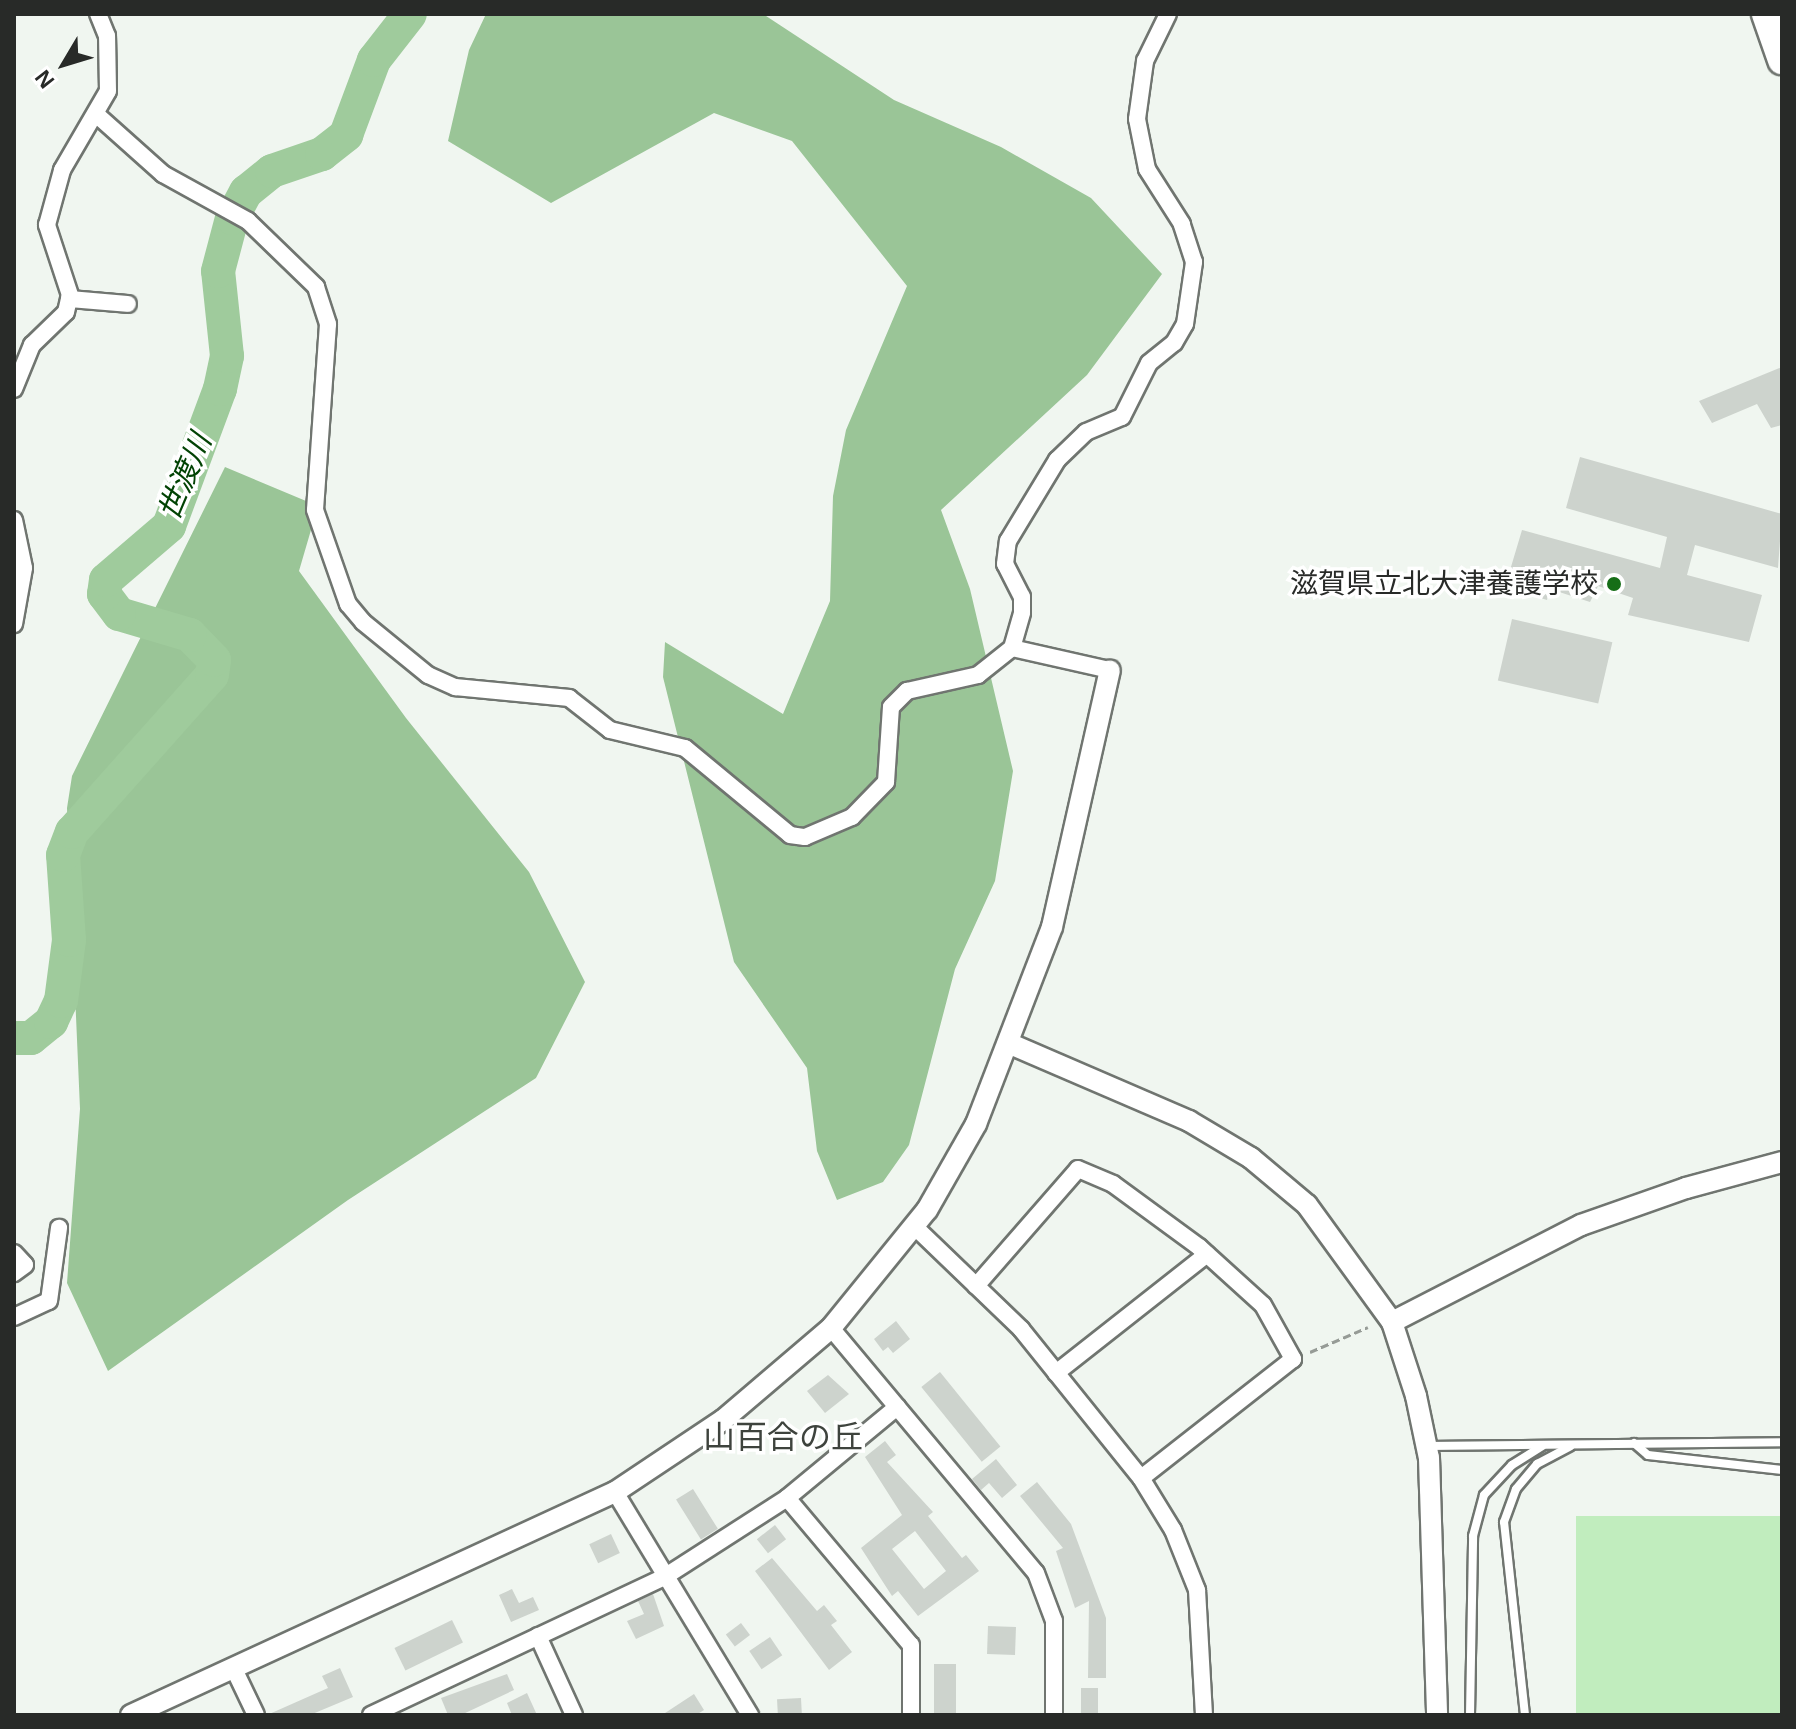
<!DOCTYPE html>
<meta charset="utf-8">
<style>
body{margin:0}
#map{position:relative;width:1796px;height:1729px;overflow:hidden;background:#f0f6f0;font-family:Arial,"Noto Sans JP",sans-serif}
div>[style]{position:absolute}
.green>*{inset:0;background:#c1edbe;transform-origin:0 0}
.forest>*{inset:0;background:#9ac597}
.river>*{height:34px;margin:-17px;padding:0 17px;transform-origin:17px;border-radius:17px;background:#9fcb9c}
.building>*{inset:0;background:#cdd3cd;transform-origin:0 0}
.path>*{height:3px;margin-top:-1.5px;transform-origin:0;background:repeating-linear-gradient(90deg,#969b96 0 8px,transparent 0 12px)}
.roads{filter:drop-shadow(2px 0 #707570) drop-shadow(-2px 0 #707570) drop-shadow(0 2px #707570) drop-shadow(0 -2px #707570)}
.service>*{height:8px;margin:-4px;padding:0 4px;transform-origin:4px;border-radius:4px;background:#fff}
.minor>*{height:16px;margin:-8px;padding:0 8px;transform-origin:8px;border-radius:8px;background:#fff}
.tertiary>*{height:20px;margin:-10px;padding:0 10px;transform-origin:10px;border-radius:10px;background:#fff}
.trunk>*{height:28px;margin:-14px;padding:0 14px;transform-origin:14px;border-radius:14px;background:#fff}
.dots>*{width:22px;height:22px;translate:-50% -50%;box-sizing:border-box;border:4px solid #fff;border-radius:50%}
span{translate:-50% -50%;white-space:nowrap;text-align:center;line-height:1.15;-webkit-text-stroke:7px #fff;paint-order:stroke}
.poi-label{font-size:28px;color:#282a28}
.right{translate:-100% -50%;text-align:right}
.water-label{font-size:30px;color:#024304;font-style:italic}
.quarter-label{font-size:32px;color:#3e433d}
.frame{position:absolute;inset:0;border:16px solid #282a28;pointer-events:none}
.north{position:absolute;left:24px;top:24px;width:80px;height:80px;-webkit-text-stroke:6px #fff;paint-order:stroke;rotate:232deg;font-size:22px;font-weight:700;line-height:32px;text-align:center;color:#282a28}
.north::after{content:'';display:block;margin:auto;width:28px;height:36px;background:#282a28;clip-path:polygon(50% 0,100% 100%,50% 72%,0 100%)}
</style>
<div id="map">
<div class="green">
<i style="left:1782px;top:1516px;width:199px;height:206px;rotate:90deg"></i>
</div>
<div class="forest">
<i style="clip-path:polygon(486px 14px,763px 14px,894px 100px,1001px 147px,1091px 198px,1162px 274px,1087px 375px,941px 510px,970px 589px,1013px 771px,995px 881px,955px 969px,909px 1145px,883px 1182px,837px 1200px,817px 1151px,807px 1068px,734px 962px,663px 677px,665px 642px,783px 714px,830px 601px,833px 496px,846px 430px,907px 286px,792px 141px,714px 113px,551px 203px,448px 141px,469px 50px)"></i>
<i style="clip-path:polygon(225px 467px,318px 506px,299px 571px,406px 718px,529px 872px,585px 982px,536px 1078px,348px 1200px,108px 1371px,67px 1283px,80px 1109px,67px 808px,72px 776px)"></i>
</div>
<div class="river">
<i style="left:14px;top:1038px;width:17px"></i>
<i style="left:31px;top:1038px;width:26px;rotate:-39deg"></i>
<i style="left:51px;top:1022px;width:23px;rotate:-65deg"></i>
<i style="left:61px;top:1001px;width:62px;rotate:-82.5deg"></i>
<i style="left:69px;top:940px;width:85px;rotate:-94deg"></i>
<i style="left:63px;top:855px;width:25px;rotate:-69deg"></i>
<i style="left:72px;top:832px;width:210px;rotate:-48.3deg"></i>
<i style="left:212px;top:675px;width:15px;rotate:-82deg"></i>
<i style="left:214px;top:660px;width:35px;rotate:-134deg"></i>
<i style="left:190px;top:635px;width:74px;rotate:-163.5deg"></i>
<i style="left:119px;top:614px;width:25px;rotate:-127deg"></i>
<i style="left:104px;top:594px;width:14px;rotate:-82deg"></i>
<i style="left:106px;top:580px;width:83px;rotate:-40.6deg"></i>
<i style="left:169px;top:526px;width:146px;rotate:-69.6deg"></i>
<i style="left:220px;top:389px;width:34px;rotate:-78deg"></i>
<i style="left:227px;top:356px;width:85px;rotate:-96deg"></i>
<i style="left:218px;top:271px;width:55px;rotate:-75.2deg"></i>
<i style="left:232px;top:218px;width:30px;rotate:-62deg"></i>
<i style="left:246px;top:192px;width:33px;rotate:-39deg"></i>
<i style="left:272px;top:171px;width:53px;rotate:-18.8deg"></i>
<i style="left:322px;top:154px;width:31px;rotate:-38deg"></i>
<i style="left:346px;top:135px;width:80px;rotate:-69.5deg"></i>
<i style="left:374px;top:60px;width:58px;rotate:-52deg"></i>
</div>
<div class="building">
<i style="clip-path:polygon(1782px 367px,1782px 425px,1771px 428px,1757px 404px,1712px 423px,1699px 401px)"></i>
<i style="clip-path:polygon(1580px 457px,1782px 514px,1778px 568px,1695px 545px,1687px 575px,1762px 595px,1749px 642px,1628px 615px,1633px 598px,1598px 586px,1590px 602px,1550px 589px,1547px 600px,1505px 587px,1522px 530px,1660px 568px,1667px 537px,1566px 508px)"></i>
<i style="left:1512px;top:619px;width:103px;height:63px;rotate:13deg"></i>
<i style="clip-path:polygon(896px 1321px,910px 1339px,893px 1353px,888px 1347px,883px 1351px,874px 1339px)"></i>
<i style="left:940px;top:1372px;width:96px;height:24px;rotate:51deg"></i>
<i style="clip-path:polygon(828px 1375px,849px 1394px,825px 1413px,807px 1391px)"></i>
<i style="clip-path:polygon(evenodd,885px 1441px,896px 1455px,887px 1462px,933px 1512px,928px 1516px,962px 1558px,966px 1555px,979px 1571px,918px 1616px,898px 1591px,892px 1596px,861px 1548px,902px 1515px,865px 1457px,885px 1441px,915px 1531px,946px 1571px,924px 1589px,892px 1549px,915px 1531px)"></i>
<i style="clip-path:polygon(996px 1459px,1017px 1485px,1002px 1498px,989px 1483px,981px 1490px,972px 1479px)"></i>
<i style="clip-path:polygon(1037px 1482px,1071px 1524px,1106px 1618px,1106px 1678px,1088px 1678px,1089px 1601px,1075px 1608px,1056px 1551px,1063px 1548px,1020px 1496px)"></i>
<i style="left:693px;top:1489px;width:47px;height:20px;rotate:58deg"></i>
<i style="left:775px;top:1525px;width:18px;height:23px;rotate:52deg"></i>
<i style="left:611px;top:1534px;width:21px;height:24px;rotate:65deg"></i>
<i style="clip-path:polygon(772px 1558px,817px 1611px,824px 1605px,837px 1621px,831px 1625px,852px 1652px,829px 1670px,755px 1571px)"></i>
<i style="clip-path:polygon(512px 1589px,519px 1603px,533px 1597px,539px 1610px,511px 1622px,499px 1595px)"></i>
<i style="clip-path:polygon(653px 1594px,664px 1626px,636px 1639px,627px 1621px,644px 1614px,638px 1601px)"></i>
<i style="left:452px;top:1620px;width:25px;height:64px;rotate:64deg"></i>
<i style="left:741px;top:1623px;width:15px;height:19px;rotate:53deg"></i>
<i style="left:988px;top:1626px;width:28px;height:28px;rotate:2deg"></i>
<i style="left:770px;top:1637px;width:22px;height:25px;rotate:56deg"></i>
<i style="left:934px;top:1664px;width:22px;height:51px"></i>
<i style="clip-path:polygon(340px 1668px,353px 1697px,310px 1715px,267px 1715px,328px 1688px,322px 1676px)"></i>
<i style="clip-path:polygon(507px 1674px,514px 1690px,461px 1715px,448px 1715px,441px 1698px)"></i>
<i style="left:1081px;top:1688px;width:17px;height:25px"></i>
<i style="clip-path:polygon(527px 1693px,537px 1715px,512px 1715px,507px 1703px)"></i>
<i style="clip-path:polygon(694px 1694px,704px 1710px,696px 1715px,662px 1715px)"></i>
<i style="left:801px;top:1698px;width:17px;height:24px;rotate:87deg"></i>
</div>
<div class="path">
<i style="left:1310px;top:1352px;width:63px;rotate:-23.3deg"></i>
</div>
<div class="roads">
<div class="service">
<i style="left:1634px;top:1443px;width:18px;rotate:41deg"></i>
<i style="left:1648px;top:1455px;width:135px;rotate:6.4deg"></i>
<i style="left:1427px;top:1446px;width:355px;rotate:-0.6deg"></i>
<i style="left:1470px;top:1715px;width:179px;rotate:-89deg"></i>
<i style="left:1473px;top:1536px;width:42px;rotate:-75deg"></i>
<i style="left:1484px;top:1495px;width:41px;rotate:-47deg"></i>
<i style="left:1512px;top:1465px;width:36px;rotate:-32deg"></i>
<i style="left:1525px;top:1715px;width:194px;rotate:-96.2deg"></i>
<i style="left:1504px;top:1522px;width:35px;rotate:-70deg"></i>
<i style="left:1516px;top:1489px;width:33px;rotate:-50deg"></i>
<i style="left:1537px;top:1464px;width:38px;rotate:-28deg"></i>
</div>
<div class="minor">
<i style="left:97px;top:115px;width:89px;rotate:41.8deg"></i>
<i style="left:163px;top:174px;width:97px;rotate:28.9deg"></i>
<i style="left:248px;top:221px;width:95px;rotate:44.1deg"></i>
<i style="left:316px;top:287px;width:39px;rotate:72deg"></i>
<i style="left:328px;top:324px;width:186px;rotate:94deg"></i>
<i style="left:315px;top:510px;width:100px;rotate:70.7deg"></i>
<i style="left:348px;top:604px;width:23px;rotate:50deg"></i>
<i style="left:363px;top:622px;width:84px;rotate:39.2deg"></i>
<i style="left:428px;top:675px;width:30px;rotate:24deg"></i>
<i style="left:455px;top:687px;width:115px;rotate:5.5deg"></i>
<i style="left:569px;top:698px;width:52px;rotate:38deg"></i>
<i style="left:610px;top:730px;width:77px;rotate:13.5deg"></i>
<i style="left:685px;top:748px;width:136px;rotate:39.6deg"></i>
<i style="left:790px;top:835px;width:15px;rotate:8deg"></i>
<i style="left:805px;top:837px;width:51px;rotate:-23.1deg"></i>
<i style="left:852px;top:817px;width:49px;rotate:-45.8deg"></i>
<i style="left:886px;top:782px;width:75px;rotate:-86.2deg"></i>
<i style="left:891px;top:707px;width:23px;rotate:-45deg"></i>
<i style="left:907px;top:691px;width:73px;rotate:-12.7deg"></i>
<i style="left:978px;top:675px;width:43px;rotate:-38.5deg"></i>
<i style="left:1012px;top:648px;width:37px;rotate:-74deg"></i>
<i style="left:1022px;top:612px;width:15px;rotate:-90deg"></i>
<i style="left:1022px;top:597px;width:37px;rotate:-117deg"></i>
<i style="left:1005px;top:564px;width:23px;rotate:-83deg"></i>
<i style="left:1008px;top:541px;width:95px;rotate:-58.8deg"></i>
<i style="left:1057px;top:460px;width:40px;rotate:-44deg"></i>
<i style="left:1086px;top:432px;width:39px;rotate:-23deg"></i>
<i style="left:1122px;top:417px;width:60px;rotate:-63.4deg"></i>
<i style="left:1149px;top:363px;width:32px;rotate:-39deg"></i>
<i style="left:1174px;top:343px;width:22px;rotate:-60deg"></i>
<i style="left:1185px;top:324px;width:63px;rotate:-81.7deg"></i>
<i style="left:1194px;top:262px;width:40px;rotate:-108deg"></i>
<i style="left:1182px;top:224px;width:65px;rotate:-122.5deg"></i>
<i style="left:1147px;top:169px;width:51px;rotate:-101.3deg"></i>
<i style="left:1137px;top:119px;width:59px;rotate:-82.1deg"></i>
<i style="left:1145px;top:61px;width:52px;rotate:-63.9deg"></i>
<i style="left:69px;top:299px;width:59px;rotate:4.8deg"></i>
<i style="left:14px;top:389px;width:48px;rotate:-67.8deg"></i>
<i style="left:32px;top:345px;width:47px;rotate:-44.1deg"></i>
<i style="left:66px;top:312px;width:17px;rotate:-77deg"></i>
<i style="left:70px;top:295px;width:74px;rotate:-108.2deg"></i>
<i style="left:47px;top:225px;width:57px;rotate:-74.7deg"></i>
<i style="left:62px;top:170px;width:91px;rotate:-59.8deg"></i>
<i style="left:108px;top:91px;width:55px;rotate:-91deg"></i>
<i style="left:107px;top:36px;width:24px;rotate:-112deg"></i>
<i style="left:14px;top:520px;width:49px;rotate:78.2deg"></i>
<i style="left:24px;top:568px;width:57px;rotate:100.1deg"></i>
<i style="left:1012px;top:648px;width:100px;rotate:12.7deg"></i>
<i style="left:914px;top:1226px;width:149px;rotate:43.9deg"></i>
<i style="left:1021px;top:1329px;width:191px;rotate:51.2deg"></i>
<i style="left:1141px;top:1478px;width:61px;rotate:58.4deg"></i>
<i style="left:1173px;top:1530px;width:65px;rotate:68.2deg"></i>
<i style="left:1197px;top:1590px;width:125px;rotate:86.8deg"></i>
<i style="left:14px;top:1253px;width:16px;rotate:47deg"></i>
<i style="left:25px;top:1265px;width:14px;rotate:144deg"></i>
<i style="left:976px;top:1286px;width:155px;rotate:-48.9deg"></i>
<i style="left:1078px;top:1169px;width:38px;rotate:23deg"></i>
<i style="left:1113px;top:1184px;width:107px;rotate:36.2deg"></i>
<i style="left:1199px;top:1247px;width:86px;rotate:42.2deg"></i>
<i style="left:1263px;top:1305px;width:62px;rotate:60.9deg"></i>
<i style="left:1293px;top:1359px;width:193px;rotate:141.9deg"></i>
<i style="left:14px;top:1317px;width:38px;rotate:-25deg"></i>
<i style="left:49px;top:1301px;width:74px;rotate:-82.2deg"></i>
<i style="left:831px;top:1328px;width:319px;rotate:50.1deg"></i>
<i style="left:1036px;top:1573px;width:51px;rotate:69.4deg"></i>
<i style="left:1054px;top:1621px;width:94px;rotate:90deg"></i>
<i style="left:1056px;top:1373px;width:192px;rotate:-38.2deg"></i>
<i style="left:615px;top:1492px;width:261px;rotate:58.8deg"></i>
<i style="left:787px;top:1498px;width:192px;rotate:49.9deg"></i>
<i style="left:911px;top:1645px;width:70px;rotate:90deg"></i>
<i style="left:538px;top:1636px;width:87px;rotate:65.5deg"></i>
<i style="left:233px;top:1667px;width:53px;rotate:64.4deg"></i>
<i style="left:371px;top:1715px;width:326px;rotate:-25.2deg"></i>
<i style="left:666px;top:1576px;width:144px;rotate:-32.8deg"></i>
<i style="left:787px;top:1498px;width:143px;rotate:-39.6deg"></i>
</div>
<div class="tertiary">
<i style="left:1008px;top:1043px;width:197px;rotate:23.3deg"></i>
<i style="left:1189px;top:1121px;width:72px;rotate:30.8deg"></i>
<i style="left:1251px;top:1158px;width:73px;rotate:40deg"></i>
<i style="left:1307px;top:1205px;width:145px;rotate:54deg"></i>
<i style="left:1392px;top:1322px;width:78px;rotate:72deg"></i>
<i style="left:1416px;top:1396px;width:63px;rotate:78.2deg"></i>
<i style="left:1429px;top:1458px;width:257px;rotate:88.2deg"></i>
<i style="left:1392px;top:1322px;width:212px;rotate:-27.2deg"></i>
<i style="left:1581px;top:1225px;width:111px;rotate:-19.4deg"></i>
<i style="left:1686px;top:1188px;width:99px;rotate:-15.2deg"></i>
<i style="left:131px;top:1715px;width:533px;rotate:-24.74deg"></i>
<i style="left:615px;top:1492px;width:130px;rotate:-33.7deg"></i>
<i style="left:723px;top:1420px;width:142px;rotate:-40.4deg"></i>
<i style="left:831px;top:1328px;width:152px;rotate:-50.9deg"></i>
<i style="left:927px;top:1210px;width:99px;rotate:-60.3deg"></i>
<i style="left:976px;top:1124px;width:211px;rotate:-68.9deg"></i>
<i style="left:1052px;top:927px;width:263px;rotate:-77.3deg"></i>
</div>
<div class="trunk">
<i style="left:1766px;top:14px;width:49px;rotate:70.8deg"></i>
</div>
</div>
<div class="dots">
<i style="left:1614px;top:584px;background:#166e17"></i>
</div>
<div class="poi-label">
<span class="right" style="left:1598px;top:584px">滋賀県立北大津養護学校</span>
</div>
<div class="water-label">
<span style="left:185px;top:477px;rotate:-67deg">世渡川</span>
</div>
<div class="quarter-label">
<span style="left:783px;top:1437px">山百合の丘</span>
</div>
<div class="frame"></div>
<div class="north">N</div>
</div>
